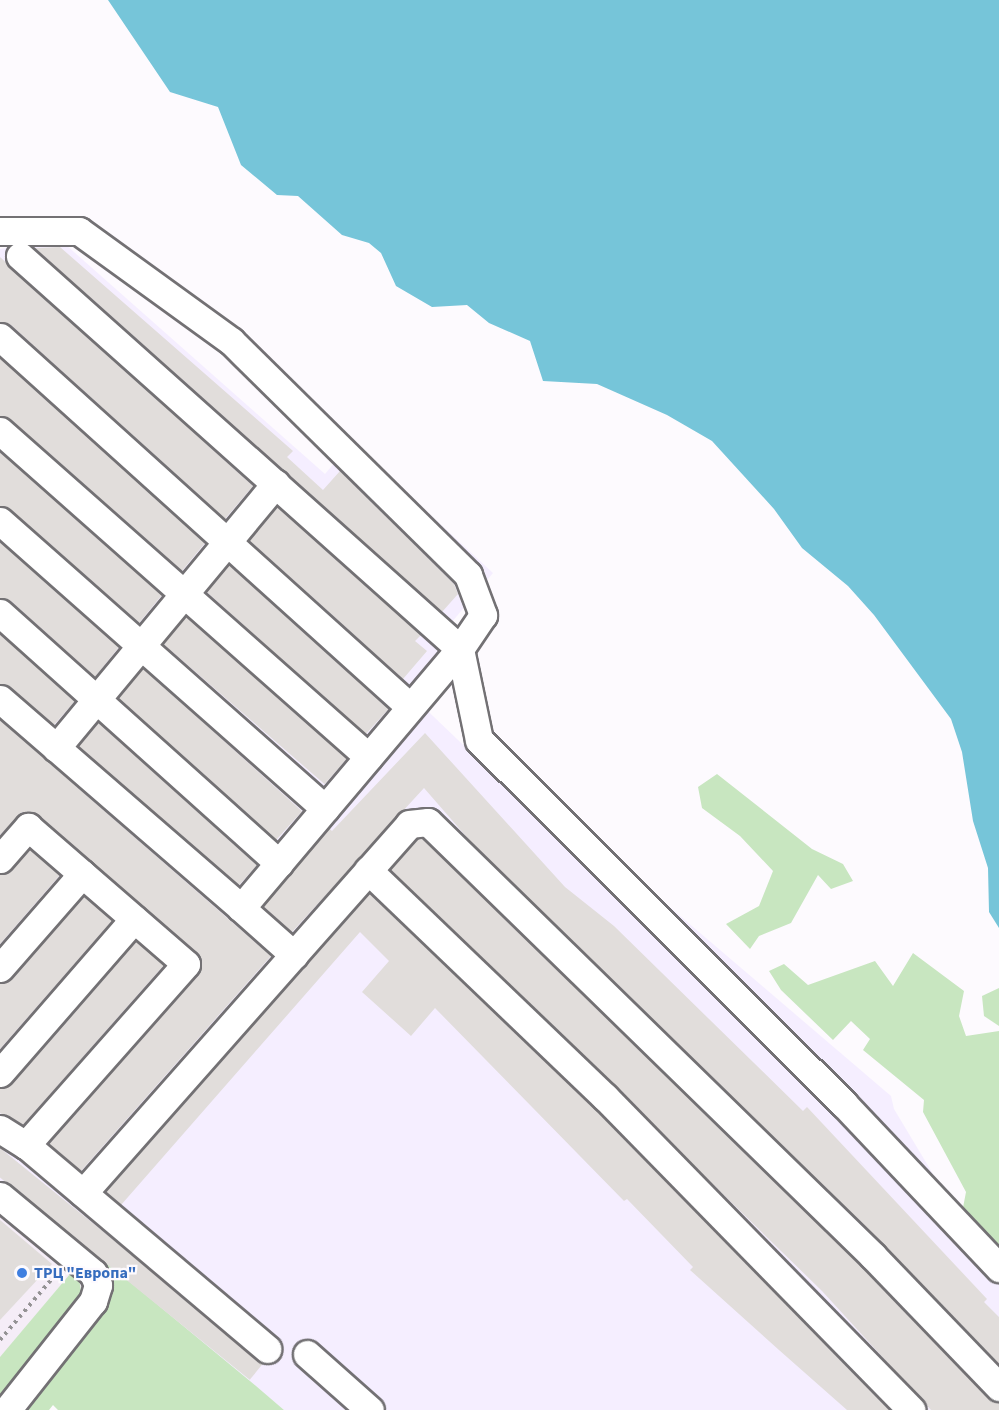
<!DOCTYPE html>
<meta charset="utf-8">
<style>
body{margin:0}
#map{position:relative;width:999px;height:1410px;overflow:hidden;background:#fdfafe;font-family:"Source Sans 3",sans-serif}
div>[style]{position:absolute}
.built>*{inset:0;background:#f5edf7}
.industrial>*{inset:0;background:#f5eeff}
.green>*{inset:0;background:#c8e6c0}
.water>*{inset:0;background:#76c5d9}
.building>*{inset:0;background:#e1dddb;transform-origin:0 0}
.path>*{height:4px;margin-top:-2px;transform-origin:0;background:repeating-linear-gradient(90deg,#949294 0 3px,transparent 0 7.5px)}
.roads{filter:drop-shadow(2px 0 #737174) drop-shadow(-2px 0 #737174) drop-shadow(0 2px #737174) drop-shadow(0 -2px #737174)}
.minor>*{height:27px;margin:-13.5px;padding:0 13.5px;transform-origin:13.5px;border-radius:13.5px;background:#fff}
.dots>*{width:16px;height:16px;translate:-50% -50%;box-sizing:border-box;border:3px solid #fdfafe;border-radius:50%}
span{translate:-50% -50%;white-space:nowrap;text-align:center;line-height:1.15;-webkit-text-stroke:4.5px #fdfafe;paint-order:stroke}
.shop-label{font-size:16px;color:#366cbe;font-weight:700}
.left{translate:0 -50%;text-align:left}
</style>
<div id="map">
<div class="built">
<i style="clip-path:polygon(0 1180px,99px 1269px,0 1410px)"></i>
</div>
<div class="industrial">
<i style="clip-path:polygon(48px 229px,325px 474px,352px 442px,493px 573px,446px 629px,455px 639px,410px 694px,649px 923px,665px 903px,891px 1096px,894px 1109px,957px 1214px,999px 1273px,999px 1410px,284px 1410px,55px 1220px,51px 1223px,0 1180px,0 249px,36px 243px)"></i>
</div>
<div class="green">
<i style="clip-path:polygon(717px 774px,812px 849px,843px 864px,853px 881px,831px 889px,818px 875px,791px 923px,759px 936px,750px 949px,726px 924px,759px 906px,773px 871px,740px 836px,702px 808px,698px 787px)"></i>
<i style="clip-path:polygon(913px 953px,964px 991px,959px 1016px,966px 1036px,999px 1031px,999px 1258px,961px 1218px,966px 1192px,923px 1112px,924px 1100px,863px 1050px,870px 1039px,851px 1021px,833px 1040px,781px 990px,769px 971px,784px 964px,808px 985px,875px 961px,893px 986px)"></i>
<i style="clip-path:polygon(999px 988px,999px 1026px,984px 1016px,982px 996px)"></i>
<i style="clip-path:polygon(55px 1220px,256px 1386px,284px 1410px,58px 1410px,53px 1405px,49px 1410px,19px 1410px,104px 1302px,49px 1226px)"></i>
<i style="clip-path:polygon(70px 1274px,79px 1278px,82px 1298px,0 1398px,0 1357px)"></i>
</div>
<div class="water">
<i style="clip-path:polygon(108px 0,999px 0,999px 928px,989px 912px,988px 868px,973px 821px,962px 752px,951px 719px,874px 615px,848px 586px,802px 548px,774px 509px,712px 441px,667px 415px,597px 384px,543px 381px,530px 341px,489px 323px,467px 305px,432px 307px,396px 286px,381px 253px,369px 243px,342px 235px,298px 196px,277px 195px,241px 165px,218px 107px,170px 92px)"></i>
</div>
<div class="building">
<i style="clip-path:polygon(60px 247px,293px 451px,287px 457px,323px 490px,340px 471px,454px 584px,458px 594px,442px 612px,35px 248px)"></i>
<i style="clip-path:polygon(0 257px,253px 486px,225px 519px,11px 325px,0 322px)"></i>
<i style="clip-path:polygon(0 358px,205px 543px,182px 571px,10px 419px,0 416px)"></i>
<i style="clip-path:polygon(0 452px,162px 595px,139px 623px,10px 509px,0 506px)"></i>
<i style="clip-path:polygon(277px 507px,421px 635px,415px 641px,427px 651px,403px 679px,249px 540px)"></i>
<i style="clip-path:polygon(0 542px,119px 647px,95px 677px,11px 601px,0 598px)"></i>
<i style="left:229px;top:565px;width:215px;height:35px;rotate:42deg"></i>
<i style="left:186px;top:616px;width:215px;height:36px;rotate:41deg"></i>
<i style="clip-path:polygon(0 634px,75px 701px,54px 725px,10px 687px,0 684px)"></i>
<i style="left:143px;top:668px;width:214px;height:39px;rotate:42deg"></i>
<i style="clip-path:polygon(0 720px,271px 956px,81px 1171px,48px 1143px,198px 974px,201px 959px,38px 815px,22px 812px,0 835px)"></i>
<i style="left:98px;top:722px;width:214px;height:31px;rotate:42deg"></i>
<i style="clip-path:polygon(425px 733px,565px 887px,614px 926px,803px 1111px,807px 1107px,987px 1299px,984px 1302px,999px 1317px,999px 1364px,884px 1245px,471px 842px,424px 788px,292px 932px,263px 906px,329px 828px,332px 831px)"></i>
<i style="clip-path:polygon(422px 838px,862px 1267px,988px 1398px,999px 1402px,999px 1410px,931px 1410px,822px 1291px,390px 869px,417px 839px)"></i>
<i style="clip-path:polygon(30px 849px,60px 875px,0 944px,0 874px,11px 870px)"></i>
<i style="clip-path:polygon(369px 893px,594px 1108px,889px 1410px,847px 1410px,779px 1350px,690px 1270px,693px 1267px,627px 1199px,624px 1201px,435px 1008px,411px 1036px,362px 992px,389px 961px,360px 932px,121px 1205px,105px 1192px)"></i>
<i style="clip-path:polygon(84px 896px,112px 921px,0 1049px,0 983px,12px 978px)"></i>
<i style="clip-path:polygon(136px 941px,164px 965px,23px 1125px,0 1113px,0 1088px,12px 1083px)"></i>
<i style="left:0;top:1148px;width:340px;height:23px;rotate:39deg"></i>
<i style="clip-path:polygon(0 1220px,52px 1264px,0 1320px)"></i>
</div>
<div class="path">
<i style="left:0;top:1340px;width:87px;rotate:-49.7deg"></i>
</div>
<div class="roads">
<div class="minor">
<i style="left:0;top:231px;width:79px"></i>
<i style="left:79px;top:231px;width:188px;rotate:35.9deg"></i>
<i style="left:231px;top:341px;width:333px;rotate:44.6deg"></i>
<i style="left:468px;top:575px;width:43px;rotate:69.4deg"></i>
<i style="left:483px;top:615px;width:41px;rotate:124.1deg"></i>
<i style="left:460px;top:649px;width:93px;rotate:78.2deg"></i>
<i style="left:479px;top:740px;width:515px;rotate:44.92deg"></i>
<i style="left:844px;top:1104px;width:226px;rotate:46.6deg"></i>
<i style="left:0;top:337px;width:552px;rotate:42.06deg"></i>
<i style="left:0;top:431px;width:492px;rotate:41.5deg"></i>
<i style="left:0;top:521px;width:434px;rotate:41.5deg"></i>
<i style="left:0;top:613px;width:375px;rotate:41.9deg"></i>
<i style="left:0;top:699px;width:319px;rotate:40.9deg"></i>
<i style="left:241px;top:908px;width:339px;rotate:-49.8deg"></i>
<i style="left:460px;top:649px;width:590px;rotate:-138.23deg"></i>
<i style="left:56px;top:748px;width:344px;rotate:-50.3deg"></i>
<i style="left:0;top:859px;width:43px;rotate:-48.8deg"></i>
<i style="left:28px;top:827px;width:209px;rotate:40.9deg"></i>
<i style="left:186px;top:964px;width:242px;rotate:131.5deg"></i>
<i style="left:368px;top:870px;width:328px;rotate:43.8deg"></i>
<i style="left:605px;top:1097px;width:438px;rotate:45.6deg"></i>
<i style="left:241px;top:908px;width:71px;rotate:41.6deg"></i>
<i style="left:0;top:968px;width:125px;rotate:-48.9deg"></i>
<i style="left:0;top:1073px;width:204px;rotate:-49deg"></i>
<i style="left:0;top:1129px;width:31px;rotate:32deg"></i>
<i style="left:26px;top:1145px;width:316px;rotate:40.2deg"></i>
<i style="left:83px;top:1193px;width:492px;rotate:-48.5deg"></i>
<i style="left:409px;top:824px;width:19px;rotate:-6deg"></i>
<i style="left:428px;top:822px;width:622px;rotate:44.28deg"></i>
<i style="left:873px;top:1256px;width:182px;rotate:46.1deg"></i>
<i style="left:0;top:1196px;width:121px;rotate:39.6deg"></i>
<i style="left:93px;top:1273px;width:13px;rotate:67deg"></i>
<i style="left:98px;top:1285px;width:17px;rotate:107deg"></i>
<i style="left:93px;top:1301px;width:139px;rotate:128.3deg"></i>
<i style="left:307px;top:1354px;width:84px;rotate:41.6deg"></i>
</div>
</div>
<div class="dots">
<i style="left:22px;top:1273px;background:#3f7fe0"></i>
</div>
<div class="shop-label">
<span class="left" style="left:34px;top:1273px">ТРЦ "Европа"</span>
</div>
</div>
